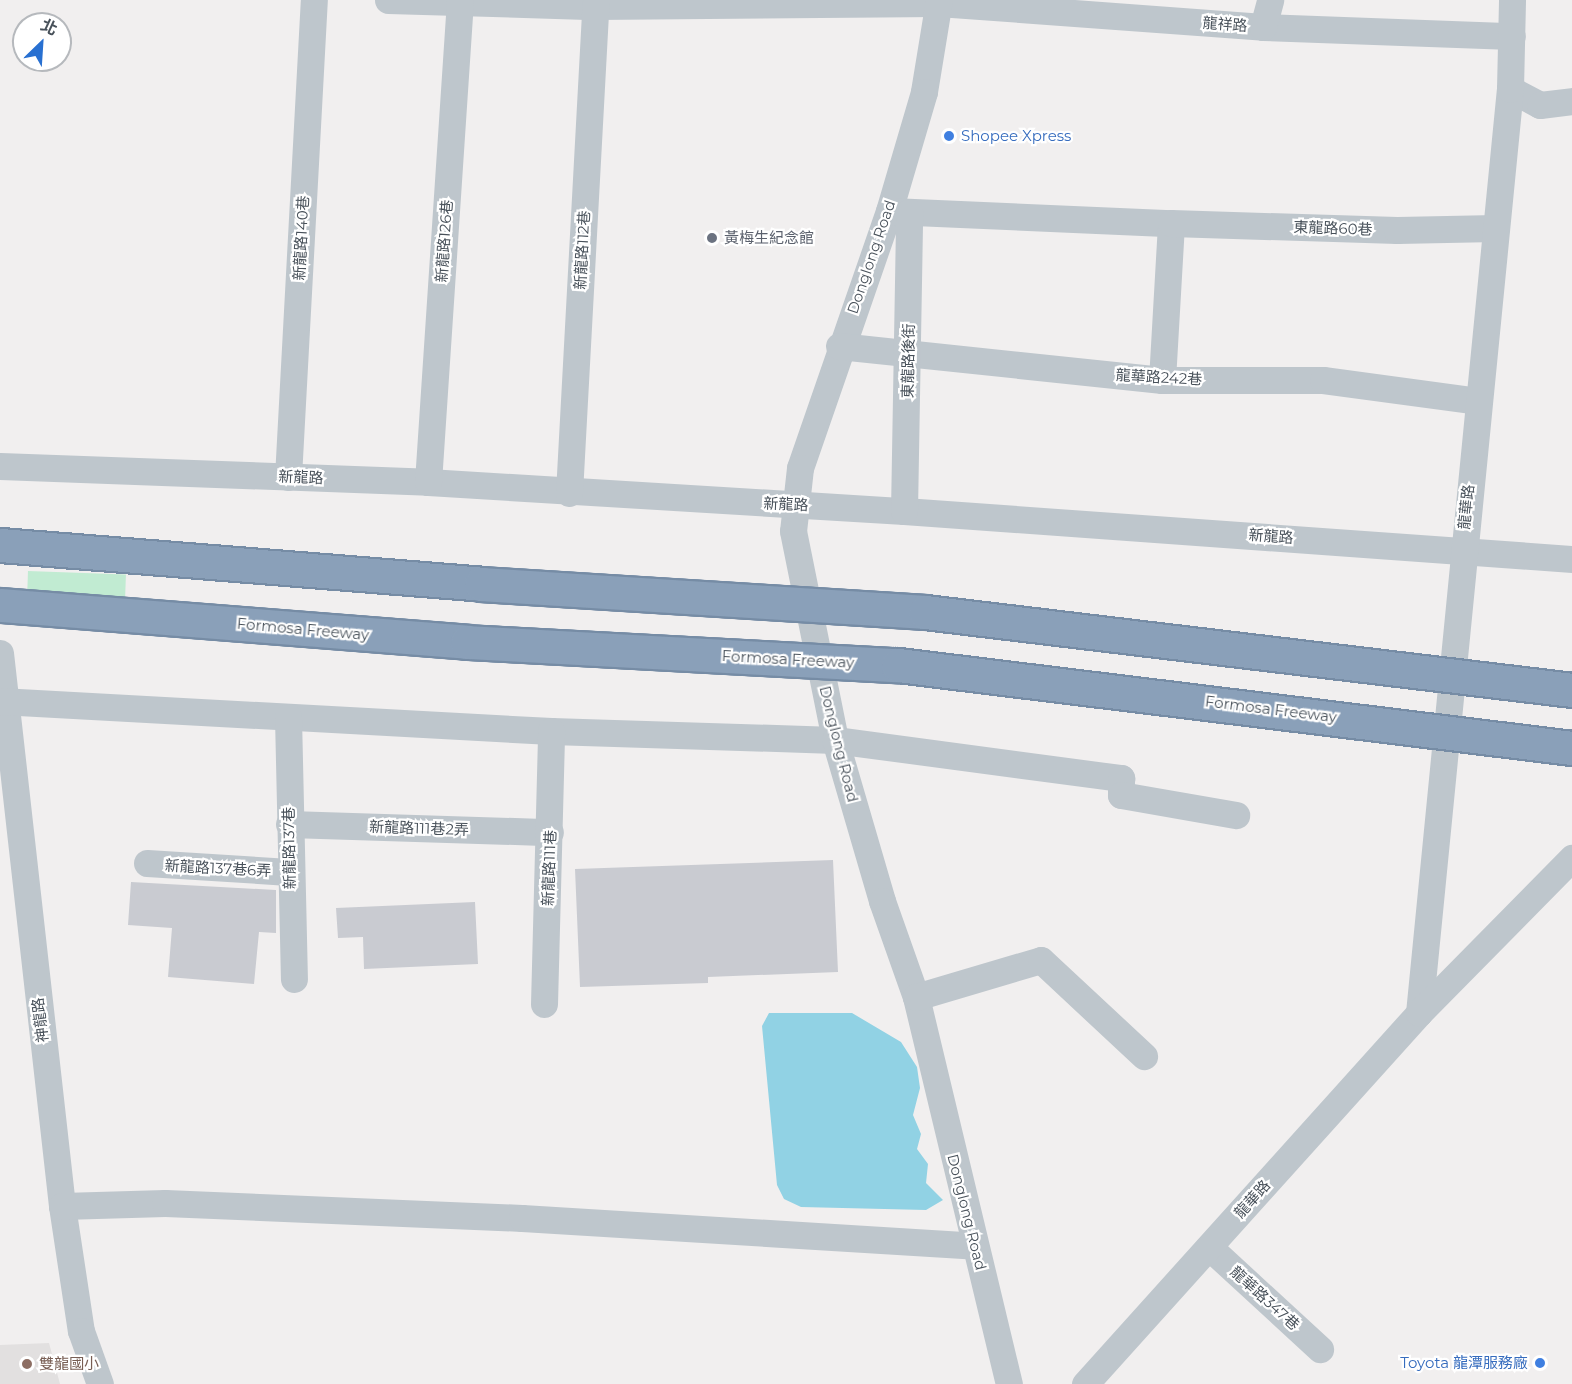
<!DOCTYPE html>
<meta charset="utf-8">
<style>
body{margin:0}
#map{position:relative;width:1572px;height:1384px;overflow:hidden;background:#f1efef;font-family:Montserrat,"Noto Sans TC",sans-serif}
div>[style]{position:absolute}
.education>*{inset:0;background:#e2e0e0}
.green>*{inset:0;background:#c1ebd2;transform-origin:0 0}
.water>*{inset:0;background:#91d2e4}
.building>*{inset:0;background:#c9cbd1}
.minor>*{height:27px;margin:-13.5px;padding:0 13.5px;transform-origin:13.5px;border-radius:13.5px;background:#bec6cc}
.bridges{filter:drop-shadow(2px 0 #768ca5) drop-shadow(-2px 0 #768ca5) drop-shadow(0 2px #768ca5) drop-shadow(0 -2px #768ca5)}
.highway-bridge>*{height:33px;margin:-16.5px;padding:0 16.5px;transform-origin:16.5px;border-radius:16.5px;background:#8aa0b9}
.dots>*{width:16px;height:16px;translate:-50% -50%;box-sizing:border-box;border:3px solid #fff;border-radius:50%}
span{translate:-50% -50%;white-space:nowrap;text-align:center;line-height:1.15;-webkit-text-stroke:4.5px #fff;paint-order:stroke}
.street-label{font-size:15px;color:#48515a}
.shop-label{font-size:15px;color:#366cbe}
.left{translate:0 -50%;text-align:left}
.right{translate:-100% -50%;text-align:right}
.worship-label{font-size:15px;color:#5b616d}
.education-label{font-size:15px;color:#785e54}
.north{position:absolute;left:12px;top:12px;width:60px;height:60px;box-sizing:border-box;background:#fff;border:2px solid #b6b9bd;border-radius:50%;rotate:25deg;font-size:16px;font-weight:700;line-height:24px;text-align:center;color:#48515a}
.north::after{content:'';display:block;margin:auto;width:21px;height:27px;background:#2870d1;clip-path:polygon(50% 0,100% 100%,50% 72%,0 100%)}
</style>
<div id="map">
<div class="education">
<i style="clip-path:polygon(49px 1343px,60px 1384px,0 1384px,0 1345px)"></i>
</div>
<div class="green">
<i style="left:28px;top:571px;width:98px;height:48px;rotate:2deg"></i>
</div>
<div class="water">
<i style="clip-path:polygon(769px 1013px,852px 1013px,901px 1042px,917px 1067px,920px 1088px,913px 1115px,921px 1134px,917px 1149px,928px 1164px,926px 1183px,943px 1200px,926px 1210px,801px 1207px,784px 1199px,777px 1185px,762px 1026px)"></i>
</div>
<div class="building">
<i style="clip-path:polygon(833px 860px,838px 972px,708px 977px,708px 983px,580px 987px,575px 869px)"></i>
<i style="clip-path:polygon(131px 882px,276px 890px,276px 933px,259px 932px,254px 984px,168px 977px,172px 928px,128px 925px)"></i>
<i style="clip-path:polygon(475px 902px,478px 964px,364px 969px,363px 937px,338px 938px,336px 908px)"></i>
</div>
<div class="minor">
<i style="left:388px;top:0;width:207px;rotate:1.7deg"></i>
<i style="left:595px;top:6px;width:343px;rotate:-0.5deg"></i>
<i style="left:938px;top:3px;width:326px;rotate:4.2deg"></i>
<i style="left:1263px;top:27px;width:249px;rotate:2.1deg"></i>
<i style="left:939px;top:0;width:93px;rotate:99.3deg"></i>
<i style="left:924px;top:92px;width:124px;rotate:106.4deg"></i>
<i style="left:889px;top:211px;width:272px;rotate:109.1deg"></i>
<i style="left:800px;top:468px;width:63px;rotate:96.3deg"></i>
<i style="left:793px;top:531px;width:213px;rotate:78.6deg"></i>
<i style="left:835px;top:740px;width:168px;rotate:73.7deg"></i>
<i style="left:882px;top:901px;width:102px;rotate:70.5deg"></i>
<i style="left:916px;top:997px;width:398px;rotate:76.5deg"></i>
<i style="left:1263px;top:27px;width:28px;rotate:-75deg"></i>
<i style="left:1510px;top:89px;width:34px;rotate:28deg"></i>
<i style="left:1540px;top:105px;width:32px;rotate:-7deg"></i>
<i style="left:891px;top:211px;width:280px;rotate:2.5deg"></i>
<i style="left:839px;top:346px;width:325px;rotate:6deg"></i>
<i style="left:1162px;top:380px;width:161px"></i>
<i style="left:1323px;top:380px;width:156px;rotate:7.7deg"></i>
<i style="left:1162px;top:380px;width:157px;rotate:-86.7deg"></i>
<i style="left:1171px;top:223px;width:226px;rotate:1.8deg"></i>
<i style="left:1397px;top:230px;width:99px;rotate:-1.2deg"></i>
<i style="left:0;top:466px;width:428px;rotate:2.1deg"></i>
<i style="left:428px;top:482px;width:477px;rotate:3.5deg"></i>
<i style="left:904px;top:511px;width:670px;rotate:4.11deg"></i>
<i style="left:288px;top:477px;width:478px;rotate:-86.9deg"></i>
<i style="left:428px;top:482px;width:482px;rotate:-86.2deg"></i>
<i style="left:569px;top:493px;width:488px;rotate:-86.9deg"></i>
<i style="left:904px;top:511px;width:299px;rotate:-89deg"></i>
<i style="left:0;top:653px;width:556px;rotate:83.6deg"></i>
<i style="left:62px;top:1206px;width:126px;rotate:81.4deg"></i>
<i style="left:81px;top:1331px;width:56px;rotate:70.3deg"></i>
<i style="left:0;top:701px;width:552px;rotate:3.12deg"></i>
<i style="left:551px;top:731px;width:284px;rotate:1.8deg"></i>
<i style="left:835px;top:740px;width:289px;rotate:7.6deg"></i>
<i style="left:1121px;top:778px;width:17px;rotate:90deg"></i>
<i style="left:1121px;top:795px;width:117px;rotate:9.9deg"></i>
<i style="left:288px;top:717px;width:262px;rotate:88.7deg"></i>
<i style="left:289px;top:824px;width:261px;rotate:1.8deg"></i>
<i style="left:147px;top:863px;width:142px;rotate:3.6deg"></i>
<i style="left:916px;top:997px;width:130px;rotate:-16.5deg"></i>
<i style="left:1041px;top:960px;width:141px;rotate:43deg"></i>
<i style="left:544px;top:1004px;width:273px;rotate:-88.5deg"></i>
<i style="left:1419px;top:1013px;width:928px;rotate:-84.38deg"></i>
<i style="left:1510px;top:89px;width:89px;rotate:-88.7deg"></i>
<i style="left:62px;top:1206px;width:103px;rotate:-1.7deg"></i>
<i style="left:165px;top:1203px;width:357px;rotate:2.4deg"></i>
<i style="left:522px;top:1218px;width:454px;rotate:3.5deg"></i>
<i style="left:1209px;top:1247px;width:151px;rotate:42.6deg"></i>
<i style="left:1085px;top:1384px;width:499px;rotate:-48deg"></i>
<i style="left:1419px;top:1013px;width:218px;rotate:-45.4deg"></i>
</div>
<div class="bridges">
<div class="highway-bridge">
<i style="left:0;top:545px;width:483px;rotate:4.6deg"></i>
<i style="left:481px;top:584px;width:445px;rotate:3.6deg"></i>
<i style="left:925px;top:612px;width:652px;rotate:6.87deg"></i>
<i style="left:0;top:605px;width:468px;rotate:4.5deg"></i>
<i style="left:467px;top:642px;width:432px;rotate:3.1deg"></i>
<i style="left:898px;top:665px;width:679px;rotate:7.02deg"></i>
</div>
</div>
<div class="dots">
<i style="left:949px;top:136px;background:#3f7fe0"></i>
<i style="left:712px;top:238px;background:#6b7280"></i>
<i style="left:1540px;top:1363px;background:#3f7fe0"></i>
<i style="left:27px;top:1364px;background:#8d6e63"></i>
</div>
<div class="street-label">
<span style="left:1225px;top:24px;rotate:4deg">龍祥路</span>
<span style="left:1333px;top:228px;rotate:2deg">東龍路60巷</span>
<span style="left:301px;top:238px;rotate:-87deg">新龍路140巷</span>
<span style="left:444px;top:241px;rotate:-86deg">新龍路126巷</span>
<span style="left:582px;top:250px;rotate:-87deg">新龍路112巷</span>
<span style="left:871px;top:257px;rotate:-71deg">Donglong Road</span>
<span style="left:908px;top:361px;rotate:-89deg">東龍路後街</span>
<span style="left:1159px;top:377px;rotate:3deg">龍華路242巷</span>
<span style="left:301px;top:477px;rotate:2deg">新龍路</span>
<span style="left:786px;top:504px;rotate:2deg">新龍路</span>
<span style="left:1466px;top:507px;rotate:-84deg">龍華路</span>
<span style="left:1271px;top:536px;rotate:4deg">新龍路</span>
<span style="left:303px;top:629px;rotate:5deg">Formosa Freeway</span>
<span style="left:788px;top:659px;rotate:3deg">Formosa Freeway</span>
<span style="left:1271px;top:709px;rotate:7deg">Formosa Freeway</span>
<span style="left:839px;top:744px;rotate:76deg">Donglong Road</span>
<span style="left:419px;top:828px;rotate:2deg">新龍路111巷2弄</span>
<span style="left:289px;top:848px;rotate:-91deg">新龍路137巷</span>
<span style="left:218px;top:868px;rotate:3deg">新龍路137巷6弄</span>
<span style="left:549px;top:868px;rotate:-88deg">新龍路111巷</span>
<span style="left:40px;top:1020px;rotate:-97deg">神龍路</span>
<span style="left:1252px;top:1199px;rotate:-48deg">龍華路</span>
<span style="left:967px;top:1212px;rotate:76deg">Donglong Road</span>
<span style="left:1265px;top:1298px;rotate:42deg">龍華路347巷</span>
</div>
<div class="shop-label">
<span class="left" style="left:961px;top:136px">Shopee Xpress</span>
<span class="right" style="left:1528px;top:1363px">Toyota 龍潭服務廠</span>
</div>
<div class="worship-label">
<span class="left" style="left:724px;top:238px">黃梅生紀念館</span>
</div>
<div class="education-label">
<span class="left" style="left:39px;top:1364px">雙龍國小</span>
</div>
<div class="north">北</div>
</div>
